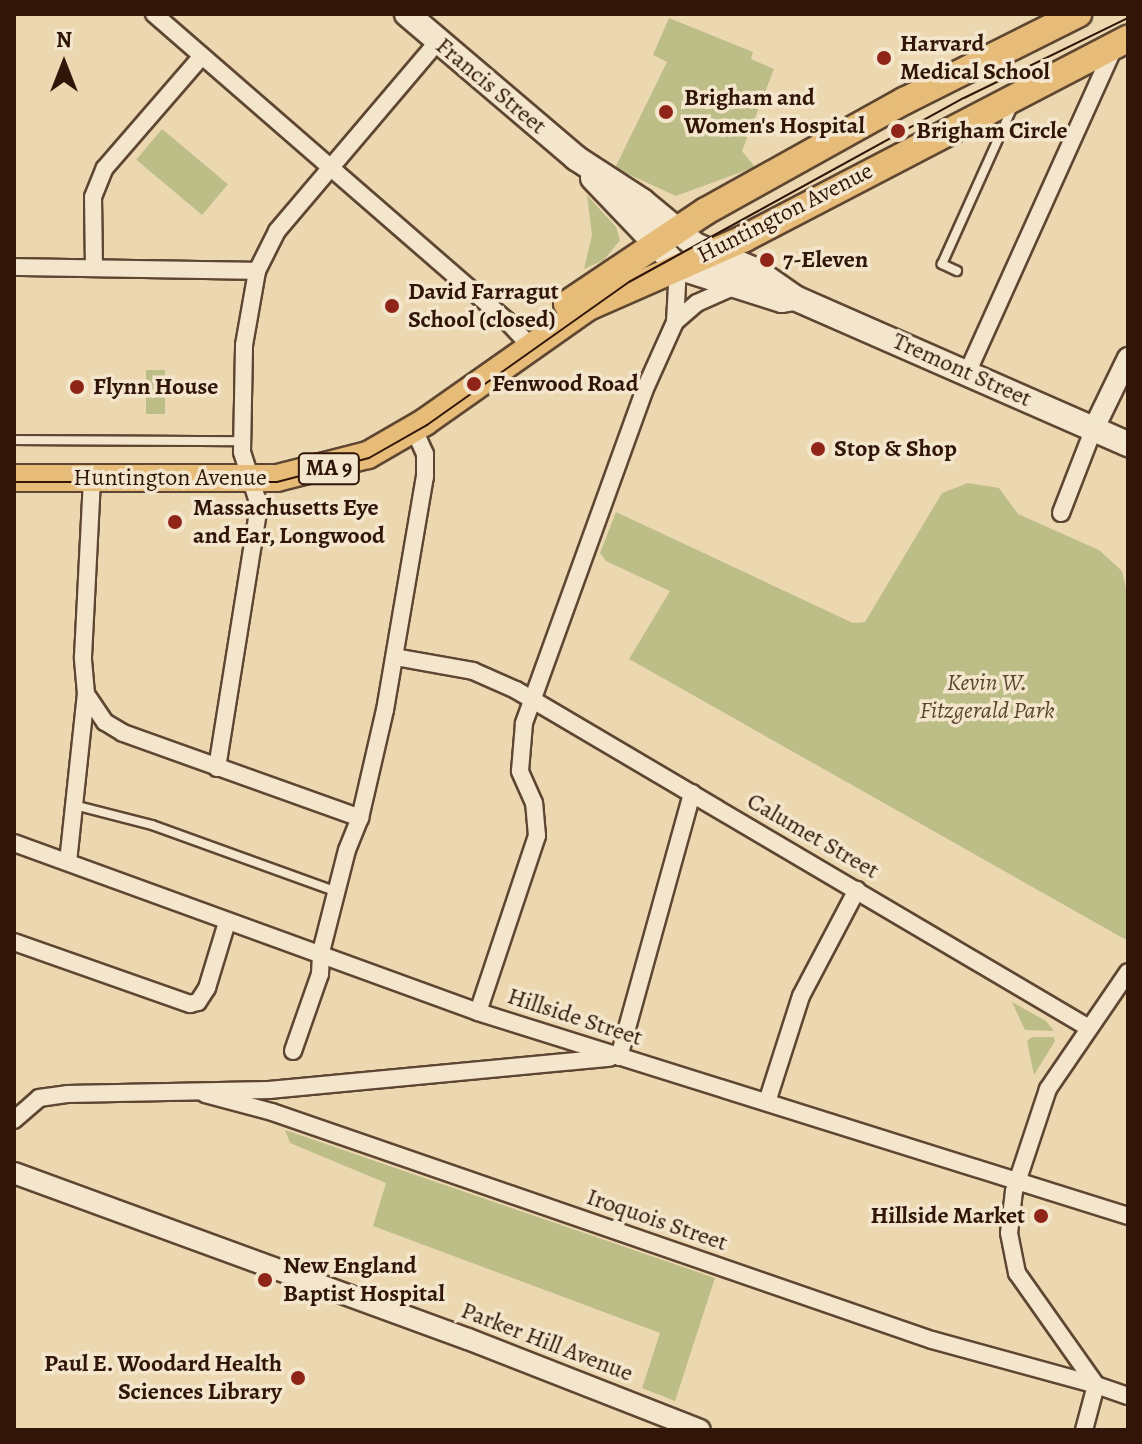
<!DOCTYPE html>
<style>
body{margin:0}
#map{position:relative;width:1142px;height:1444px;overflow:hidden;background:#ecd8b0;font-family:Alegreya,serif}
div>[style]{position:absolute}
.green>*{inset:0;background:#bdbd88;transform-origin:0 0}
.roads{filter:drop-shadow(2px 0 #5f4632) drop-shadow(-2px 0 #5f4632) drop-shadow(0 2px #5f4632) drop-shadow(0 -2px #5f4632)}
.service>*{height:8px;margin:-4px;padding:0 4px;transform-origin:4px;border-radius:4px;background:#f3e6cc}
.minor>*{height:16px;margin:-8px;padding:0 8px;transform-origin:8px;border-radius:8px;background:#f3e6cc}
.tertiary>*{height:20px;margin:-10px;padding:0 10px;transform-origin:10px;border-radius:10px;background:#f3e6cc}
.secondary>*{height:24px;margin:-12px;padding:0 12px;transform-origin:12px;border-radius:12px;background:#f3e6cc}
.primary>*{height:26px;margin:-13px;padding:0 13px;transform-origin:13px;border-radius:13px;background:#e6bc78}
.tram>*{height:2px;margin:-1px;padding:0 1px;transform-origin:1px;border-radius:1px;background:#301508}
.dots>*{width:22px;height:22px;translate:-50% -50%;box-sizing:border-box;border:4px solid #f3e6cc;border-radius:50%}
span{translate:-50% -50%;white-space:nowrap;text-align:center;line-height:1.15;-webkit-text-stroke:7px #f3e6cc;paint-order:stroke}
.shield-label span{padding:2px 6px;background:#f3e6cc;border:2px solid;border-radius:6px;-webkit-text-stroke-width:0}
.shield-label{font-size:22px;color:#301508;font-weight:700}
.poi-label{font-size:24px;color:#301508;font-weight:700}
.left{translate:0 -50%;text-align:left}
.right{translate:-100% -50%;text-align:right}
.street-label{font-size:24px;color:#301508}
.park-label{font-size:24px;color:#5a472e;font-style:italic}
.frame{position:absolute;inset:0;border:16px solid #301508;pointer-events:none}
.north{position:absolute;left:24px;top:24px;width:80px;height:80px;-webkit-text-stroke:6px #f3e6cc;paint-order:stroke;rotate:0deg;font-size:22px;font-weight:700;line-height:32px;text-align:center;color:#301508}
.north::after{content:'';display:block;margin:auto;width:28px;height:36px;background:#301508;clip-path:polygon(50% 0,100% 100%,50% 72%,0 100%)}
</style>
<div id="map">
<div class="green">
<i style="clip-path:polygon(669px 18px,753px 52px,751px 59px,774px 69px,742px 151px,755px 167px,676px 196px,615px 168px,667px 62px,653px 55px)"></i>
<i style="left:162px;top:129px;width:86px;height:40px;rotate:40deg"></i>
<i style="clip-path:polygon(587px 195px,616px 227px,620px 240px,604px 260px,584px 269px,592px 235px)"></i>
<i style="left:146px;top:370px;width:19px;height:44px"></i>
<i style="clip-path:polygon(968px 483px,999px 488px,1018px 514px,1099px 550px,1122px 571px,1128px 596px,1128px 941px,629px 659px,670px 591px,606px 561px,600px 553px,616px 512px,853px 623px,865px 622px,942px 493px)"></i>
<i style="clip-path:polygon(1012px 1002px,1046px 1021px,1054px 1031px,1025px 1030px)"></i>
<i style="clip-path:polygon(1032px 1037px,1054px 1037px,1055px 1041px,1034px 1075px,1027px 1041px)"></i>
<i style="clip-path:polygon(285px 1130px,715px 1278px,675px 1401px,642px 1388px,660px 1333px,373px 1226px,386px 1183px,290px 1143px)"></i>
</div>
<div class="roads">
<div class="service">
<i style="left:957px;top:271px;width:17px;rotate:-155deg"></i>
<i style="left:942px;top:264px;width:171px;rotate:-65.8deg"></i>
<i style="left:14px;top:440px;width:228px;rotate:0.3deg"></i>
<i style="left:74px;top:805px;width:81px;rotate:14.4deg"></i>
<i style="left:152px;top:825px;width:197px;rotate:19.9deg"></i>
</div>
<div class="minor">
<i style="left:154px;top:14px;width:466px;rotate:41deg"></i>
<i style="left:506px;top:320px;width:35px;rotate:47deg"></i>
<i style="left:14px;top:267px;width:243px;rotate:0.9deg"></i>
<i style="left:94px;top:268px;width:71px;rotate:-90.8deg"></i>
<i style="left:93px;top:197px;width:31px;rotate:-68deg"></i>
<i style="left:105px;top:168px;width:148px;rotate:-49.1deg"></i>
<i style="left:675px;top:322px;width:29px;rotate:-41deg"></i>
<i style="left:697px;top:303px;width:42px;rotate:-24.1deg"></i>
<i style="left:968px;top:371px;width:358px;rotate:-65.7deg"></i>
<i style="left:1061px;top:513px;width:91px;rotate:-68.8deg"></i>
<i style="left:395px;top:657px;width:79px;rotate:10.2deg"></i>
<i style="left:473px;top:671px;width:47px;rotate:23.8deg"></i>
<i style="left:516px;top:690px;width:665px;rotate:30.54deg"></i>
<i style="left:86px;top:694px;width:34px;rotate:56deg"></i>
<i style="left:105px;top:722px;width:21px;rotate:31deg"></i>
<i style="left:123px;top:733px;width:252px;rotate:19.7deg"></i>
<i style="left:217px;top:768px;width:266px;rotate:-80.9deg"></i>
<i style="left:259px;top:505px;width:56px;rotate:-107.8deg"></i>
<i style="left:242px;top:452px;width:107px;rotate:-88.9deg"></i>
<i style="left:244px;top:345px;width:75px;rotate:-80deg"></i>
<i style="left:257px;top:271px;width:45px;rotate:-63.4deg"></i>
<i style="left:277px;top:231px;width:249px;rotate:-49.7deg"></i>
<i style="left:14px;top:843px;width:494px;rotate:20deg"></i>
<i style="left:478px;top:1012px;width:681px;rotate:17.42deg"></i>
<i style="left:68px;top:862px;width:169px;rotate:-83.9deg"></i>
<i style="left:86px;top:694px;width:37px;rotate:-95deg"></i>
<i style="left:83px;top:657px;width:178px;rotate:-87.1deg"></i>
<i style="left:14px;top:942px;width:187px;rotate:19.4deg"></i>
<i style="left:190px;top:1004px;width:8px;rotate:-14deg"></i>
<i style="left:198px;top:1002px;width:17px;rotate:-57deg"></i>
<i style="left:207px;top:988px;width:69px;rotate:-73.1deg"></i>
<i style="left:1128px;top:972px;width:142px;rotate:124.4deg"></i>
<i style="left:1048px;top:1089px;width:108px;rotate:108.4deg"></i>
<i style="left:1014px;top:1191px;width:42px;rotate:96.8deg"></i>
<i style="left:1009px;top:1233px;width:41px;rotate:78.7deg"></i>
<i style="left:1017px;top:1273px;width:137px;rotate:54.8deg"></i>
<i style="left:1096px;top:1385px;width:34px;rotate:19deg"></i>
<i style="left:478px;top:1012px;width:186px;rotate:-71.5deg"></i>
<i style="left:537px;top:836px;width:33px;rotate:-95deg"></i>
<i style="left:534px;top:803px;width:35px;rotate:-114deg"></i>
<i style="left:520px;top:771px;width:48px;rotate:-85.2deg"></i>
<i style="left:524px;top:723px;width:353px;rotate:-70.1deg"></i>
<i style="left:644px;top:391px;width:76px;rotate:-65.8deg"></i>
<i style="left:675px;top:322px;width:55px;rotate:-86.9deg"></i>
<i style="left:293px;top:1051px;width:82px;rotate:-70.7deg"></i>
<i style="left:320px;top:974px;width:22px;rotate:-87deg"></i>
<i style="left:321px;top:952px;width:105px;rotate:-75.7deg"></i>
<i style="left:347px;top:850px;width:35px;rotate:-68deg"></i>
<i style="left:360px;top:818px;width:111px;rotate:-77deg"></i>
<i style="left:385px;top:710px;width:236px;rotate:-80.3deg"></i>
<i style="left:425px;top:477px;width:23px;rotate:-90deg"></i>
<i style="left:425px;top:454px;width:27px;rotate:-114deg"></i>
<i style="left:619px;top:1057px;width:274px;rotate:-74.5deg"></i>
<i style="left:205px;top:1094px;width:69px;rotate:15deg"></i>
<i style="left:272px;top:1112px;width:698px;rotate:19.06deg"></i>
<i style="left:932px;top:1340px;width:170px;rotate:15.3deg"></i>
<i style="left:1096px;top:1385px;width:47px;rotate:104.9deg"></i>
<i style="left:767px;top:1102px;width:111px;rotate:-72.2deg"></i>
<i style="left:801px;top:996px;width:120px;rotate:-62.2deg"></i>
<i style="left:14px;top:1120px;width:33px;rotate:-41deg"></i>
<i style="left:39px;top:1098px;width:28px;rotate:-8deg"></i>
<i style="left:67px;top:1094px;width:202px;rotate:-1.1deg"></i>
<i style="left:269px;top:1090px;width:342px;rotate:-5.4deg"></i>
</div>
<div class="tertiary">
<i style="left:1094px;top:428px;width:78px;rotate:-64.1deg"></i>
<i style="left:14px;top:1173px;width:483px;rotate:20.1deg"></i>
<i style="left:468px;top:1339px;width:249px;rotate:21.4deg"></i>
</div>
<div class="secondary">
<i style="left:407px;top:14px;width:222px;rotate:40.4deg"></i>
<i style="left:576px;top:158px;width:79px;rotate:33.1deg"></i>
<i style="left:642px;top:201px;width:69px;rotate:39.7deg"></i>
<i style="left:695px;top:245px;width:65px;rotate:22.6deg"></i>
<i style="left:755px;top:270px;width:49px;rotate:35deg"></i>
<i style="left:795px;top:298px;width:364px;rotate:23.7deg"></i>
<i style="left:593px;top:178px;width:123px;rotate:46.3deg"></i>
<i style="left:678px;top:267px;width:109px;rotate:17.6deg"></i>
<i style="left:782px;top:300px;width:11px;rotate:-10deg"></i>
</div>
<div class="primary">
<i style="left:567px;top:304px;width:167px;rotate:-33.8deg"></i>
<i style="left:706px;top:211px;width:227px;rotate:-29.1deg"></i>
<i style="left:904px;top:101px;width:195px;rotate:-26.6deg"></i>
<i style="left:14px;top:478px;width:263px"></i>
<i style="left:277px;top:478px;width:94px;rotate:-14.2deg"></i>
<i style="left:368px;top:455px;width:66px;rotate:-30.1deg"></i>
<i style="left:425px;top:422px;width:199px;rotate:-35.2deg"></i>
<i style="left:588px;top:307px;width:171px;rotate:-23.7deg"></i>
<i style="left:745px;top:238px;width:432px;rotate:-27.5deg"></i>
</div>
</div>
<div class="tram">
<i style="left:14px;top:482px;width:263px"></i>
<i style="left:277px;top:482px;width:95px;rotate:-14.6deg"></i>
<i style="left:369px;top:458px;width:67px;rotate:-29.6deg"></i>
<i style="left:427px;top:425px;width:247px;rotate:-35.3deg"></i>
<i style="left:629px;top:282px;width:382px;rotate:-28.8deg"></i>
<i style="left:964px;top:98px;width:182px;rotate:-26deg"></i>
</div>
<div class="dots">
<i style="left:884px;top:58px;background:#8f2418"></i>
<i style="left:666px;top:112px;background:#8f2418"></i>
<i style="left:898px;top:131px;background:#8f2418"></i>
<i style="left:767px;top:260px;background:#8f2418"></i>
<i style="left:392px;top:306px;background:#8f2418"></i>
<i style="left:474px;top:384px;background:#8f2418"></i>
<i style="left:77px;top:387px;background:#8f2418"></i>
<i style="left:818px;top:449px;background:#8f2418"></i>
<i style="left:175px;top:522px;background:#8f2418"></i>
<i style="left:1041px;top:1216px;background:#8f2418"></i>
<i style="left:265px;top:1280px;background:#8f2418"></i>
<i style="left:298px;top:1378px;background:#8f2418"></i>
</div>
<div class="shield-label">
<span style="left:329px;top:469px">MA 9</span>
</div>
<div class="poi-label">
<span class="left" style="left:900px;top:58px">Harvard<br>Medical School</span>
<span class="left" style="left:684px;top:112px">Brigham and<br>Women's Hospital</span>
<span class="left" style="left:916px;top:131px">Brigham Circle</span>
<span class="left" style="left:783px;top:260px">7-Eleven</span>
<span class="left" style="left:408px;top:306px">David Farragut<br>School (closed)</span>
<span class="left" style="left:492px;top:384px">Fenwood Road</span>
<span class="left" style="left:93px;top:387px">Flynn House</span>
<span class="left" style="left:834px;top:449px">Stop &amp; Shop</span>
<span class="left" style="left:193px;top:522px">Massachusetts Eye<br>and Ear, Longwood</span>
<span class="right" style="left:1025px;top:1216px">Hillside Market</span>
<span class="left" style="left:283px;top:1280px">New England<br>Baptist Hospital</span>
<span class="right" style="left:282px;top:1378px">Paul E. Woodard Health<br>Sciences Library</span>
</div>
<div class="street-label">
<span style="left:491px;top:86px;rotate:40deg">Francis Street</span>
<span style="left:785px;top:213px;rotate:-27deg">Huntington Avenue</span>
<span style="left:962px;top:370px;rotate:24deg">Tremont Street</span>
<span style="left:170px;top:478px">Huntington Avenue</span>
<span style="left:813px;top:836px;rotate:30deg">Calumet Street</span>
<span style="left:575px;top:1017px;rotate:18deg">Hillside Street</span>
<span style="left:657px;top:1220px;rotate:19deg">Iroquois Street</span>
<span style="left:547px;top:1342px;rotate:21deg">Parker Hill Avenue</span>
</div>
<div class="park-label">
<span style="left:987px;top:697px">Kevin W.<br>Fitzgerald Park</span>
</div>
<div class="frame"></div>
<div class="north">N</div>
</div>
